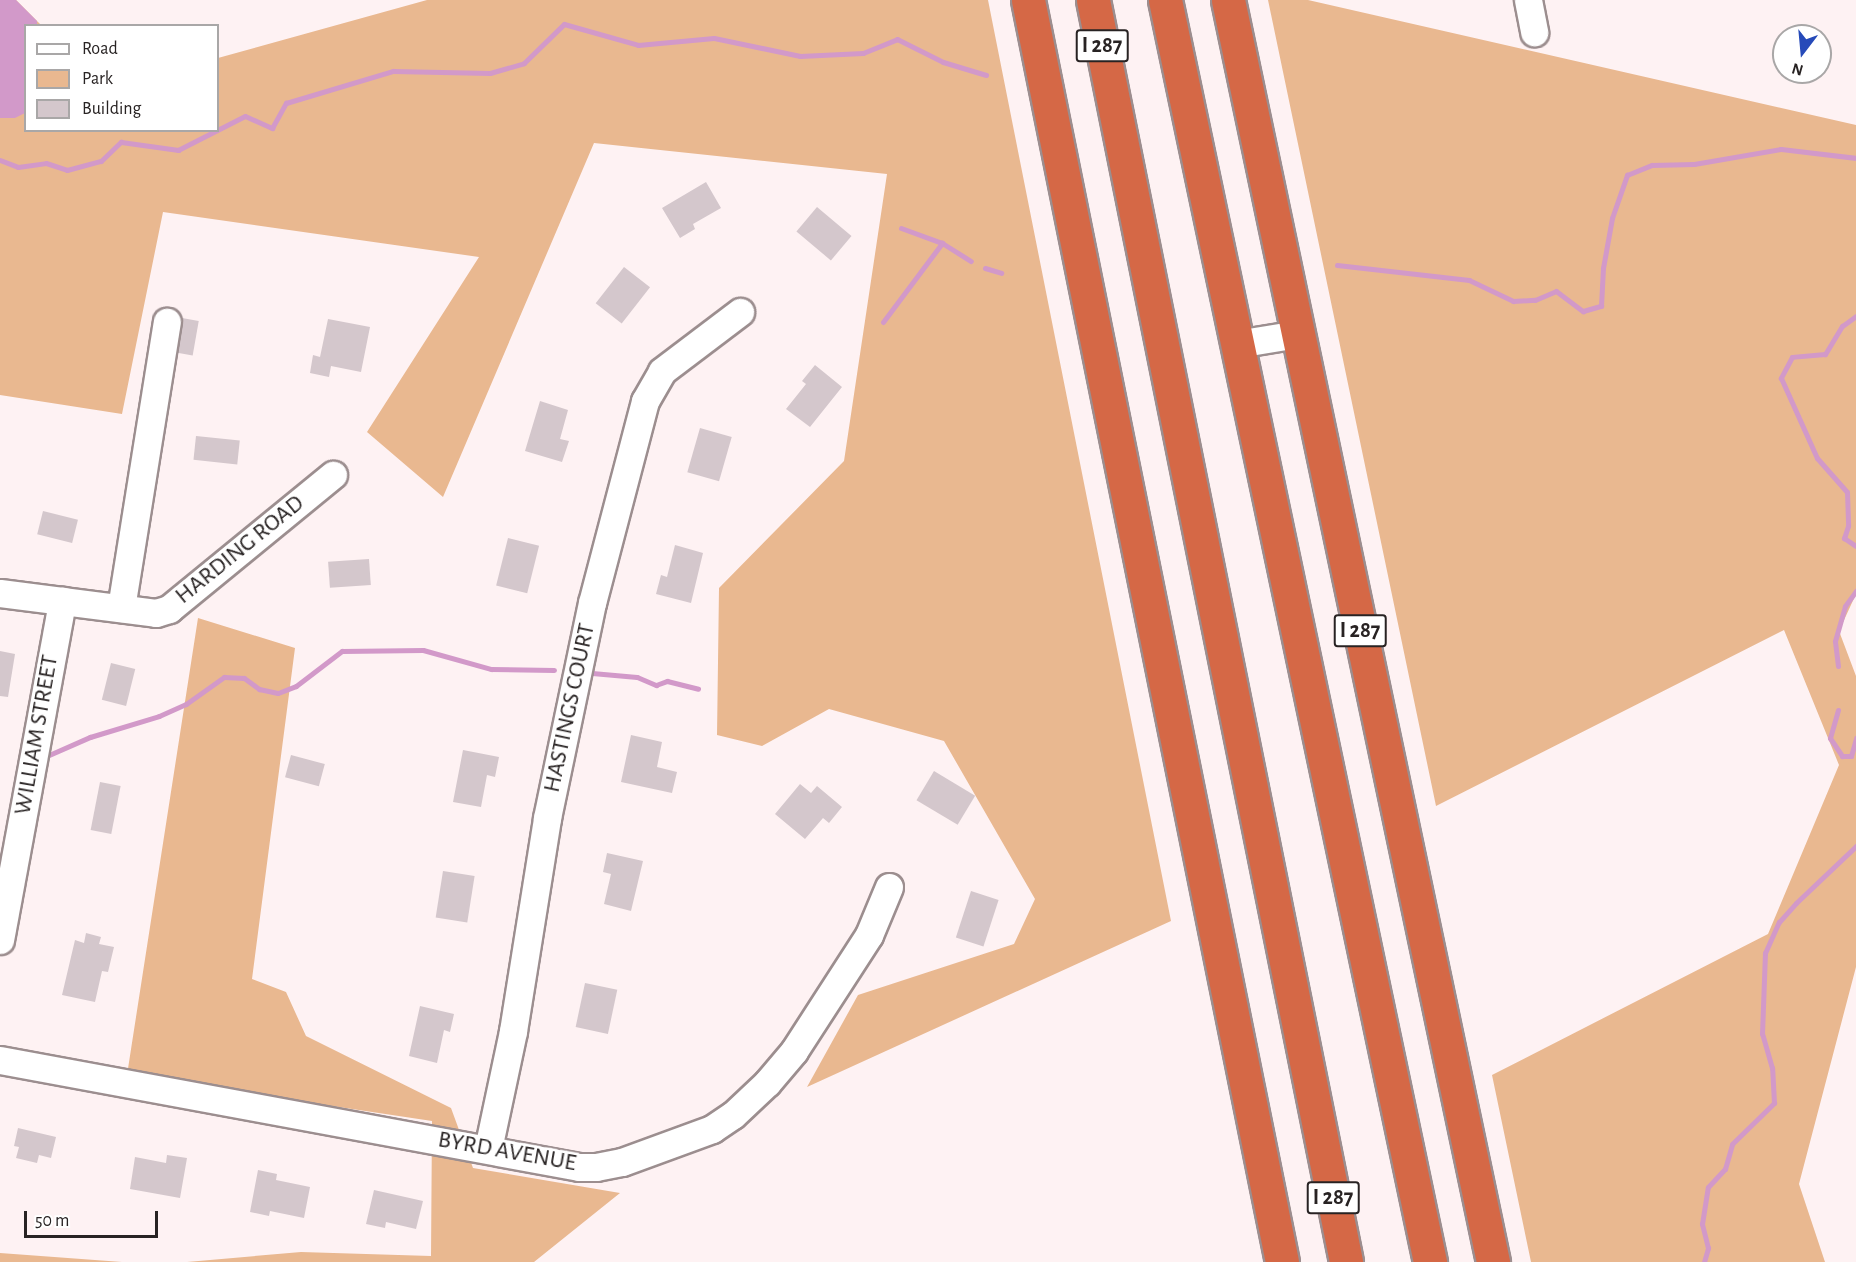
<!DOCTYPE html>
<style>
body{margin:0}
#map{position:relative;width:1856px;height:1262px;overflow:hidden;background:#fef2f3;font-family:"Alegreya Sans",sans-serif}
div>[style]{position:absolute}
.green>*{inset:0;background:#e9b890}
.water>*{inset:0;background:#d299c9}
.stream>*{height:5px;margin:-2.5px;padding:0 2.5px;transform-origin:2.5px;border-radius:2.5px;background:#d299c9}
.building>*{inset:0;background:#d4c7cc;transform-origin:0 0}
.roads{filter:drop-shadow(2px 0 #9c8e8f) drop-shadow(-2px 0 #9c8e8f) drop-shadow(0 2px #9c8e8f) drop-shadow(0 -2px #9c8e8f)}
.minor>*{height:27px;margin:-13.5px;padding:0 13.5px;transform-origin:13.5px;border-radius:13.5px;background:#fff}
.highway>*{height:33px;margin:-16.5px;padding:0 16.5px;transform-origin:16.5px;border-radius:16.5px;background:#d56846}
span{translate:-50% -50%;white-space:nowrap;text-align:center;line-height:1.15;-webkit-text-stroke:5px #fff;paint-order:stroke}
.shield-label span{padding:2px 4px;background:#fff;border:2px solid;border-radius:4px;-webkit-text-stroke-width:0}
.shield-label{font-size:22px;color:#282323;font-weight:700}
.street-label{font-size:24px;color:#282323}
.legend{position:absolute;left:24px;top:24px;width:195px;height:108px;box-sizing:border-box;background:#fff;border:2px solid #a9a7a7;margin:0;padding:8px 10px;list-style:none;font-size:18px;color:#282323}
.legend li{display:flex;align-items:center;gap:12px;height:30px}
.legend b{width:30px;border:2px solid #a9a7a7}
.north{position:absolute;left:1772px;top:24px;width:60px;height:60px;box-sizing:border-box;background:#fff;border:2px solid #a9a7a7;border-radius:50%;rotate:196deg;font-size:16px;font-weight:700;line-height:24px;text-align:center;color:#282323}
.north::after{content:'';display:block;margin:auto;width:21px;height:27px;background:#264ab9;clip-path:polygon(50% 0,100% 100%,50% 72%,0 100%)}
.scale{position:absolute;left:24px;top:1211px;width:134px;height:27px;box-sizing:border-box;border:3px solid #282323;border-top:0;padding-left:8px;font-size:18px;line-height:21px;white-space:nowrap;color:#282323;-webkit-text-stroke:4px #fff;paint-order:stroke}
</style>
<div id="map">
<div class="green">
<i style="clip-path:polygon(0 0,16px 0,41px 25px,26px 26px,26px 130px,218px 130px,218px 58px,427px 0,988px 0,1171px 921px,807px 1087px,858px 995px,1014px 944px,1035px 899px,944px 741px,829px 709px,762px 746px,717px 735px,719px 588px,844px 461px,887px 174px,594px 143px,443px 497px,367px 432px,479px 257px,163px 212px,122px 414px,0 395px)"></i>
<i style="clip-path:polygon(1268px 0,1308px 0,1856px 125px,1856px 594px,1839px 631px,1856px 676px,1856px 967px,1799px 1184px,1825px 1262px,1531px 1262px,1492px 1075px,1768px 934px,1839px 765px,1784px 630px,1436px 806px)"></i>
<i style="clip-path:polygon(198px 618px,295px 648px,252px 979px,286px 992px,306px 1036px,451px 1108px,473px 1168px,620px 1193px,534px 1262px,187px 1262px,301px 1252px,431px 1256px,432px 1121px,127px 1075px)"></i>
<i style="clip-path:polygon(0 1253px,122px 1262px,0 1262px)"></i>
</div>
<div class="water">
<i style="clip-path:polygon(0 0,16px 0,37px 21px,37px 25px,26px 26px,25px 113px,15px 118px,0 118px)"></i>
</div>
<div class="stream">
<i style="left:0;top:160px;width:19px;rotate:21deg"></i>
<i style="left:18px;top:167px;width:28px;rotate:-8deg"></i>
<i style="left:46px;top:163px;width:22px;rotate:18deg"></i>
<i style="left:67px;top:170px;width:35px;rotate:-15deg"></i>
<i style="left:101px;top:161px;width:28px;rotate:-44deg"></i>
<i style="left:121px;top:142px;width:58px;rotate:8deg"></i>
<i style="left:178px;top:150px;width:75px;rotate:-26.9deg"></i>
<i style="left:245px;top:116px;width:30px;rotate:24deg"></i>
<i style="left:272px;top:128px;width:29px;rotate:-61deg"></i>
<i style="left:286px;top:103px;width:112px;rotate:-16.7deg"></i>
<i style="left:393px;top:71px;width:97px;rotate:1.2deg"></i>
<i style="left:490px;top:73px;width:35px;rotate:-16deg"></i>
<i style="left:524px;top:63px;width:56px;rotate:-44.3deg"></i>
<i style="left:564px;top:24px;width:77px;rotate:15.8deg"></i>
<i style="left:638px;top:45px;width:76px;rotate:-5.3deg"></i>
<i style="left:714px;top:38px;width:88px;rotate:11.8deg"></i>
<i style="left:800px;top:56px;width:63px;rotate:-2.7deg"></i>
<i style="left:863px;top:53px;width:37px;rotate:-22deg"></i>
<i style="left:897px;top:39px;width:51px;rotate:26.6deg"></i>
<i style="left:943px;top:62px;width:45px;rotate:16.8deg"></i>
<i style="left:901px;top:228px;width:44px;rotate:20.1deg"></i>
<i style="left:942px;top:243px;width:34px;rotate:32deg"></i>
<i style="left:1337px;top:265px;width:133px;rotate:6.5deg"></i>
<i style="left:1469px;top:280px;width:49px;rotate:25.5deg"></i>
<i style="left:1513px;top:301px;width:22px;rotate:-3deg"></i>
<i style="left:1535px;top:300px;width:23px;rotate:-23deg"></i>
<i style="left:1556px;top:291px;width:34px;rotate:37deg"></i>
<i style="left:1583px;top:311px;width:19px;rotate:-16deg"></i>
<i style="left:1601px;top:306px;width:38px;rotate:-87deg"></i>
<i style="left:1603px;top:268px;width:51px;rotate:-79.8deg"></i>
<i style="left:1612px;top:218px;width:46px;rotate:-70.8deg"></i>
<i style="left:1627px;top:175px;width:27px;rotate:-22deg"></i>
<i style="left:1652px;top:165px;width:42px;rotate:-1.4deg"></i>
<i style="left:1694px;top:164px;width:88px;rotate:-9.8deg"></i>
<i style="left:1781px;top:149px;width:76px;rotate:6.8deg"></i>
<i style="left:985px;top:268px;width:17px;rotate:17deg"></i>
<i style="left:1856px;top:316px;width:17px;rotate:144deg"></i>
<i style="left:1842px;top:326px;width:33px;rotate:121deg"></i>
<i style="left:1825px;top:354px;width:33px;rotate:175deg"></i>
<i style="left:1792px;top:357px;width:24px;rotate:118deg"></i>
<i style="left:1781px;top:378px;width:88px;rotate:65.8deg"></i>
<i style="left:1817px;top:458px;width:45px;rotate:48.6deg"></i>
<i style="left:1847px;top:492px;width:34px;rotate:88deg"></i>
<i style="left:1848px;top:526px;width:13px;rotate:108deg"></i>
<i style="left:1844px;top:538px;width:14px;rotate:34deg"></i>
<i style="left:883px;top:322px;width:99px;rotate:-53.2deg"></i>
<i style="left:1838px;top:666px;width:25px;rotate:-97deg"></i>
<i style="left:1835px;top:641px;width:36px;rotate:-74deg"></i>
<i style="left:1845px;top:606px;width:19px;rotate:-54deg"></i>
<i style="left:592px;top:673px;width:45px;rotate:5.1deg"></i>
<i style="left:637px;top:677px;width:21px;rotate:23deg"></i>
<i style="left:656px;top:685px;width:12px;rotate:-20deg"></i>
<i style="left:667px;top:681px;width:32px;rotate:14deg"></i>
<i style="left:1838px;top:710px;width:29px;rotate:106deg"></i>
<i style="left:1830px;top:738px;width:22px;rotate:56deg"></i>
<i style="left:1842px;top:756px;width:9px"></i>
<i style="left:1851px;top:756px;width:19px;rotate:-74deg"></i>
<i style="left:49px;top:755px;width:45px;rotate:-23.7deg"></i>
<i style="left:90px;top:737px;width:72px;rotate:-16.9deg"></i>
<i style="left:159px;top:716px;width:30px;rotate:-24deg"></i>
<i style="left:186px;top:704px;width:47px;rotate:-35.4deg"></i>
<i style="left:224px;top:677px;width:20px;rotate:3deg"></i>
<i style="left:244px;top:678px;width:19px;rotate:36deg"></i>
<i style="left:259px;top:689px;width:19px;rotate:12deg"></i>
<i style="left:278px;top:693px;width:19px;rotate:-21deg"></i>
<i style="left:296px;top:686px;width:58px;rotate:-37.3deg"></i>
<i style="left:342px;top:651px;width:81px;rotate:-0.7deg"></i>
<i style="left:423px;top:650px;width:71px;rotate:15.6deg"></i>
<i style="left:491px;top:669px;width:63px;rotate:0.9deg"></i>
<i style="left:1704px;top:1262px;width:15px;rotate:-74deg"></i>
<i style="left:1708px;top:1248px;width:25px;rotate:-104deg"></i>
<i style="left:1702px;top:1224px;width:37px;rotate:-81deg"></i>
<i style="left:1708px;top:1187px;width:25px;rotate:-47deg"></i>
<i style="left:1725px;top:1169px;width:26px;rotate:-74deg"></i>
<i style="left:1732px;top:1144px;width:59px;rotate:-44.3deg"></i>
<i style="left:1774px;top:1103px;width:35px;rotate:-93deg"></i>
<i style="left:1772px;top:1068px;width:35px;rotate:-106deg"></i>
<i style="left:1762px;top:1034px;width:81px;rotate:-87.9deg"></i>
<i style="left:1765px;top:953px;width:34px;rotate:-66deg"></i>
<i style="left:1779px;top:922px;width:25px;rotate:-48deg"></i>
<i style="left:1796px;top:903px;width:83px;rotate:-43.5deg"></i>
</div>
<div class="building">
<i style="clip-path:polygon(706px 182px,721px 208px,693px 224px,695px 229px,680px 238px,662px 208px)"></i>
<i style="left:817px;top:207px;width:45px;height:32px;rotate:40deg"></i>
<i style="left:624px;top:267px;width:33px;height:46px;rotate:38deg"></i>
<i style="left:182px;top:318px;width:17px;height:35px;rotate:10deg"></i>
<i style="clip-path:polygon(328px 319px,370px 327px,361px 372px,331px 366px,329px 377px,310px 373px,313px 355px,320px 357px)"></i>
<i style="clip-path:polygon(815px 365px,842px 387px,810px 427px,786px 409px,806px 384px,802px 381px)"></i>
<i style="clip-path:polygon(540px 401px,568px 410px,560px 439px,569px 441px,562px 462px,525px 451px)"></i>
<i style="left:700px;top:428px;width:33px;height:46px;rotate:16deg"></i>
<i style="left:196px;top:436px;width:44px;height:24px;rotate:6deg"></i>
<i style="left:43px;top:511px;width:36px;height:24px;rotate:14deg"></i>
<i style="left:508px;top:538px;width:32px;height:49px;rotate:14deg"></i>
<i style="clip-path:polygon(675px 545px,703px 553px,691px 603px,656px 594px,661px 575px,667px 577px)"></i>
<i style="left:369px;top:559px;width:26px;height:41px;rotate:86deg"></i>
<i style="clip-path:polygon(0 651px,15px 654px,8px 697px,0 696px)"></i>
<i style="left:111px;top:663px;width:25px;height:38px;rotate:14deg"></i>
<i style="clip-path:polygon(631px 735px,662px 742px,657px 767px,677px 772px,672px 793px,621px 782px)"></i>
<i style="clip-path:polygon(463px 750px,499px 757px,495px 777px,487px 775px,481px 807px,453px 802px)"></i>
<i style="left:291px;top:755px;width:35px;height:23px;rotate:15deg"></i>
<i style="left:934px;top:771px;width:48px;height:34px;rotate:31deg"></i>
<i style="left:100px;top:782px;width:21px;height:49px;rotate:11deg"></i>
<i style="clip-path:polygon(800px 784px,811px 793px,817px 786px,842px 807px,829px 823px,823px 818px,805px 839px,775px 814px)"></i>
<i style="clip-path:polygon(607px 853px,643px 861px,631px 911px,604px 904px,611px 874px,603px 872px)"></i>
<i style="left:443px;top:871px;width:32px;height:47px;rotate:9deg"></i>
<i style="left:971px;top:891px;width:29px;height:49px;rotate:18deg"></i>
<i style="clip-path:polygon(86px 933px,101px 937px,99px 944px,114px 947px,108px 972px,102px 971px,95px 1002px,62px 995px,75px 940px,84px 943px)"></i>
<i style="left:585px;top:983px;width:33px;height:45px;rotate:12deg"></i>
<i style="clip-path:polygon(420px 1006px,454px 1014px,450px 1032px,444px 1030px,437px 1063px,409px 1056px)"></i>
<i style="clip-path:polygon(18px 1128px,56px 1137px,51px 1158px,39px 1155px,37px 1163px,16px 1158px,19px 1147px,14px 1146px)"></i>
<i style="clip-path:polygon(167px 1155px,187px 1158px,180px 1198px,130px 1189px,135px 1157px,166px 1163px)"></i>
<i style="clip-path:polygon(258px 1170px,277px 1174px,276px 1180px,310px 1187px,304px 1218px,270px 1211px,269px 1216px,250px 1212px)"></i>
<i style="clip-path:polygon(374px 1190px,423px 1201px,416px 1229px,386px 1222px,385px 1228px,366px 1224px)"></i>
</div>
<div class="roads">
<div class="minor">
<i style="left:1528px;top:0;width:33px;rotate:79deg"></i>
<i style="left:1237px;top:344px;width:62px;rotate:-9.3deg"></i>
<i style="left:0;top:593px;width:157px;rotate:7.3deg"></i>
<i style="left:156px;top:613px;width:14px;rotate:-17deg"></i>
<i style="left:169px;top:609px;width:212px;rotate:-39.3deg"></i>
<i style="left:121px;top:608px;width:290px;rotate:-80.9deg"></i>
<i style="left:0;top:940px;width:345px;rotate:-79.6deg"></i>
<i style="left:0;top:1060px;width:589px;rotate:10.47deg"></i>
<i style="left:579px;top:1167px;width:17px"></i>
<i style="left:596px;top:1167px;width:26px;rotate:-11deg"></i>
<i style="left:622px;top:1162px;width:96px;rotate:-20.1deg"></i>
<i style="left:712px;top:1129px;width:25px;rotate:-34deg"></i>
<i style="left:733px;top:1115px;width:47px;rotate:-43.3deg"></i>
<i style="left:767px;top:1083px;width:42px;rotate:-49.8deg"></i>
<i style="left:794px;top:1051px;width:138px;rotate:-57.1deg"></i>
<i style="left:869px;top:935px;width:52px;rotate:-67.4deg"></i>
<i style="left:488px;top:1149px;width:121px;rotate:-78deg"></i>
<i style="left:513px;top:1031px;width:216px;rotate:-80.9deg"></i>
<i style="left:547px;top:818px;width:220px;rotate:-78.2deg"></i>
<i style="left:592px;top:603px;width:209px;rotate:-75.3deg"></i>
<i style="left:645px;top:401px;width:34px;rotate:-60deg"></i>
<i style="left:662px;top:371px;width:98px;rotate:-37.1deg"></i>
</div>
<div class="highway">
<i style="left:1028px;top:0;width:1287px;rotate:78.62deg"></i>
<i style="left:1093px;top:0;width:1287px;rotate:78.66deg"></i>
<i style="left:1165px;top:0;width:1290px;rotate:78.14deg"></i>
<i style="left:1228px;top:0;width:1290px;rotate:78.14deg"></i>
</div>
</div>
<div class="shield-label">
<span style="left:1102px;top:46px">I 287</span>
<span style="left:1360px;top:631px">I 287</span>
<span style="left:1333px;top:1198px">I 287</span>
</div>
<div class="street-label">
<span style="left:240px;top:550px;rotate:-39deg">HARDING ROAD</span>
<span style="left:570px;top:708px;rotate:-78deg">HASTINGS COURT</span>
<span style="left:37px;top:735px;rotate:-80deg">WILLIAM STREET</span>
<span style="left:507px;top:1152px;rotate:10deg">BYRD AVENUE</span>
</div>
<ul class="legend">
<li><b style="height:8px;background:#fff"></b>Road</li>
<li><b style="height:16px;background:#e9b890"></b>Park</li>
<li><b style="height:16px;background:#d4c7cc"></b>Building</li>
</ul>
<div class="north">N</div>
<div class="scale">50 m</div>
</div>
